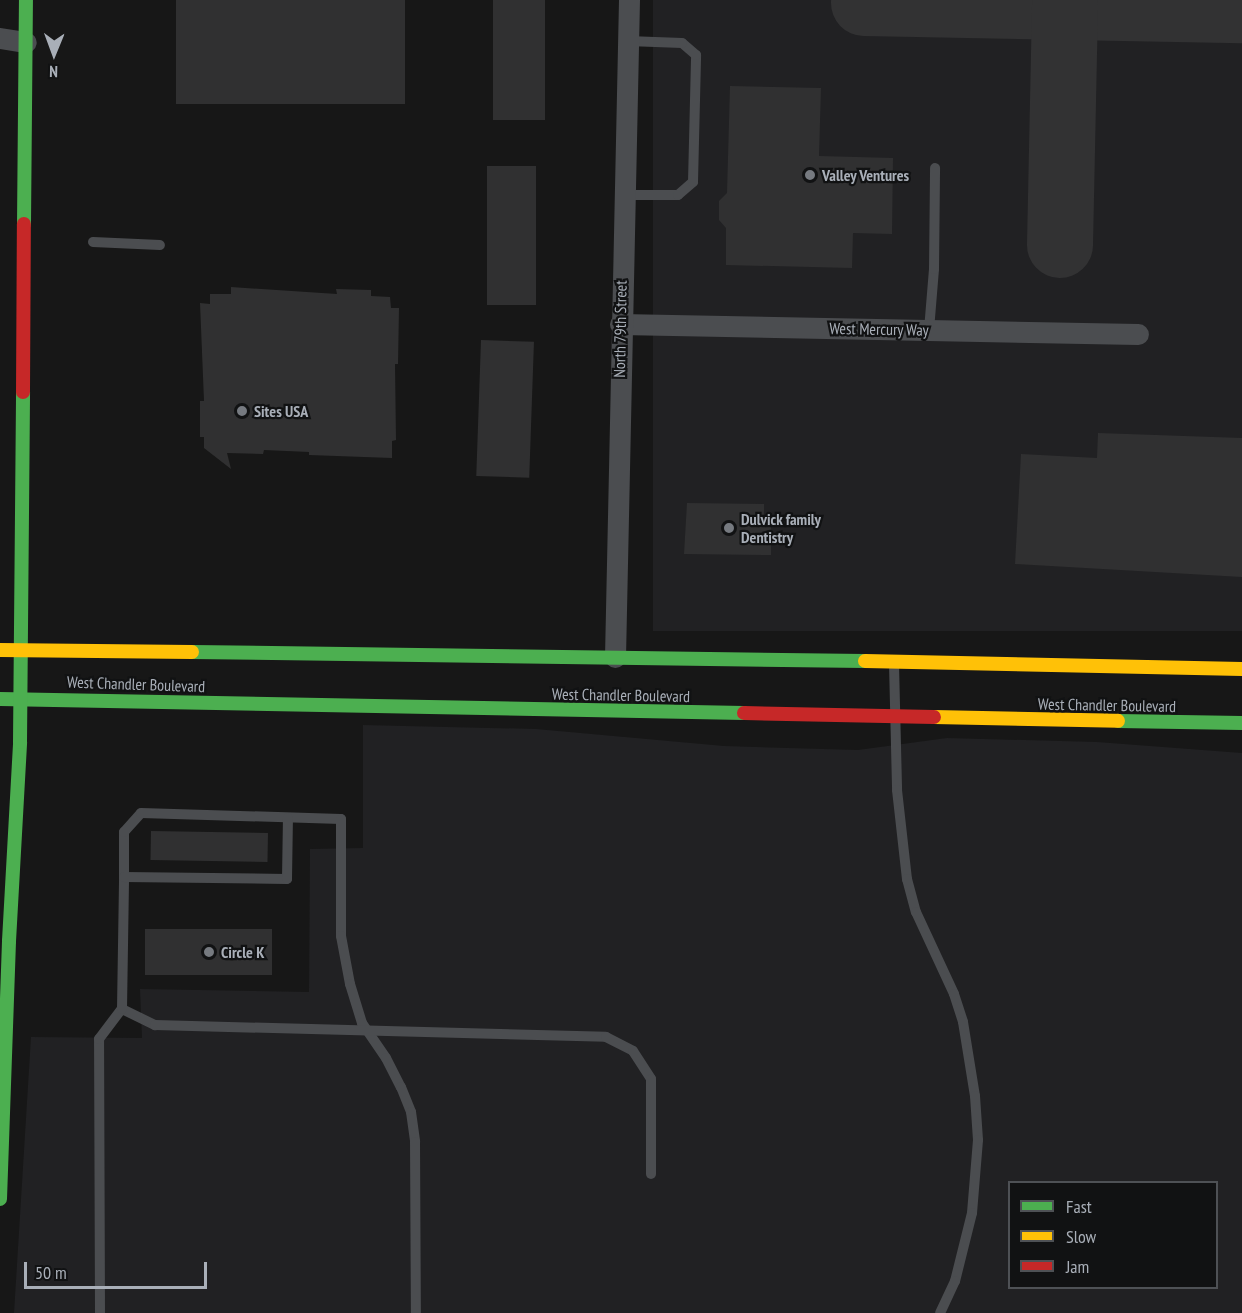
<!DOCTYPE html>
<style>
body{margin:0}
#map{position:relative;width:1242px;height:1313px;overflow:hidden;background:#171717;font-family:"PT Sans Narrow",sans-serif}
div>[style]{position:absolute}
.built>*{inset:0;background:#212123;transform-origin:0 0}
.taxiway>*{height:66px;margin:-33px;padding:0 33px;transform-origin:33px;border-radius:33px;background:#323233}
.building>*{inset:0;background:#303031;transform-origin:0 0}
.lane>*{height:10px;margin:-5px;padding:0 5px;transform-origin:5px;border-radius:5px;background:#4b4d50}
.street>*{height:21px;margin:-10.5px;padding:0 10.5px;transform-origin:10.5px;border-radius:10.5px;background:#4b4d50}
.fast>*{height:14px;margin:-7px;padding:0 7px;transform-origin:7px;border-radius:7px;background:#4caf50}
.slow>*{height:14px;margin:-7px;padding:0 7px;transform-origin:7px;border-radius:7px;background:#ffc107}
.jam>*{height:14px;margin:-7px;padding:0 7px;transform-origin:7px;border-radius:7px;background:#c62828}
.dots>*{width:16px;height:16px;translate:-50% -50%;box-sizing:border-box;border:3px solid #111213;border-radius:50%}
span{translate:-50% -50%;white-space:nowrap;text-align:center;line-height:1.15;-webkit-text-stroke:4.5px #111213;paint-order:stroke}
.poi-label{font-size:16px;color:#a9afb8;font-weight:700}
.left{translate:0 -50%;text-align:left}
.street-label{font-size:16px;color:#a9afb8}
.legend{position:absolute;left:1008px;top:1181px;width:210px;height:108px;box-sizing:border-box;background:#111213;border:2px solid #4e5155;margin:0;padding:8px 10px;list-style:none;font-size:18px;color:#a9afb8}
.legend li{display:flex;align-items:center;gap:12px;height:30px}
.legend b{width:30px;border:2px solid #4e5155}
.north{position:absolute;left:24px;top:24px;width:60px;height:60px;-webkit-text-stroke:4px #111213;paint-order:stroke;rotate:181deg;font-size:16px;font-weight:700;line-height:24px;text-align:center;color:#a9afb8}
.north::after{content:'';display:block;margin:auto;width:21px;height:27px;background:#a9afb8;clip-path:polygon(50% 0,100% 100%,50% 72%,0 100%)}
.scale{position:absolute;left:24px;top:1262px;width:183px;height:27px;box-sizing:border-box;border:3px solid #a9afb8;border-top:0;padding-left:8px;font-size:18px;line-height:21px;white-space:nowrap;color:#a9afb8;-webkit-text-stroke:4px #111213;paint-order:stroke}
</style>
<div id="map">
<div class="built">
<i style="left:653px;top:0;width:589px;height:631px"></i>
<i style="clip-path:polygon(evenodd,363px 725px,536px 729px,724px 746px,858px 750px,947px 738px,1097px 742px,1242px 753px,1242px 1313px,14px 1313px,31px 1037px,142px 1038px,140px 989px,309px 992px,310px 849px,363px 848px,363px 725px,1010px 1182px,1216px 1182px,1216px 1288px,1010px 1288px,1010px 1182px)"></i>
</div>
<div class="taxiway">
<i style="left:864px;top:3px;width:378px;rotate:1.1deg"></i>
<i style="left:1060px;top:245px;width:239px;rotate:-88.8deg"></i>
</div>
<div class="building">
<i style="left:176px;top:0;width:229px;height:104px"></i>
<i style="left:493px;top:0;width:52px;height:120px"></i>
<i style="clip-path:polygon(730px 86px,821px 88px,819px 156px,893px 158px,892px 234px,853px 233px,852px 268px,726px 265px,726px 228px,719px 220px,719px 201px,727px 193px)"></i>
<i style="left:487px;top:166px;width:49px;height:139px"></i>
<i style="clip-path:polygon(231px 287px,337px 294px,336px 289px,371px 290px,371px 296px,390px 297px,391px 308px,399px 308px,398px 364px,395px 364px,396px 440px,392px 441px,392px 458px,309px 455px,309px 452px,264px 450px,263px 454px,227px 453px,231px 469px,204px 448px,204px 437px,200px 437px,200px 401px,204px 401px,200px 303px,210px 304px,210px 294px,231px 294px)"></i>
<i style="left:481px;top:340px;width:53px;height:136px;rotate:2deg"></i>
<i style="clip-path:polygon(1098px 433px,1242px 438px,1242px 577px,1015px 564px,1021px 454px,1097px 458px)"></i>
<i style="clip-path:polygon(687px 503px,764px 504px,764px 524px,771px 524px,771px 555px,684px 554px)"></i>
<i style="left:151px;top:831px;width:117px;height:29px;rotate:1deg"></i>
<i style="left:145px;top:929px;width:127px;height:46px"></i>
</div>
<div class="lane">
<i style="left:624px;top:195px;width:54px"></i>
<i style="left:678px;top:195px;width:20px;rotate:-41deg"></i>
<i style="left:693px;top:182px;width:127px;rotate:-88.6deg"></i>
<i style="left:696px;top:55px;width:18px;rotate:-139deg"></i>
<i style="left:682px;top:43px;width:54px;rotate:-177.9deg"></i>
<i style="left:93px;top:242px;width:67px;rotate:2.6deg"></i>
<i style="left:929px;top:330px;width:61px;rotate:-85.3deg"></i>
<i style="left:934px;top:269px;width:101px;rotate:-89.4deg"></i>
<i style="left:894px;top:664px;width:126px;rotate:88.6deg"></i>
<i style="left:897px;top:790px;width:90px;rotate:83.6deg"></i>
<i style="left:907px;top:879px;width:34px;rotate:75deg"></i>
<i style="left:916px;top:912px;width:90px;rotate:65.1deg"></i>
<i style="left:954px;top:994px;width:29px;rotate:72deg"></i>
<i style="left:963px;top:1022px;width:75px;rotate:80.8deg"></i>
<i style="left:975px;top:1096px;width:44px;rotate:86.1deg"></i>
<i style="left:978px;top:1140px;width:73px;rotate:94.7deg"></i>
<i style="left:972px;top:1213px;width:70px;rotate:104deg"></i>
<i style="left:955px;top:1281px;width:35px;rotate:115deg"></i>
<i style="left:124px;top:877px;width:45px;rotate:-90deg"></i>
<i style="left:124px;top:832px;width:25px;rotate:-48deg"></i>
<i style="left:141px;top:813px;width:200px;rotate:1.7deg"></i>
<i style="left:341px;top:819px;width:117px;rotate:90deg"></i>
<i style="left:341px;top:936px;width:49px;rotate:79.4deg"></i>
<i style="left:350px;top:984px;width:41px;rotate:72.9deg"></i>
<i style="left:362px;top:1023px;width:42px;rotate:55.6deg"></i>
<i style="left:386px;top:1058px;width:33px;rotate:63deg"></i>
<i style="left:401px;top:1087px;width:27px;rotate:68deg"></i>
<i style="left:411px;top:1112px;width:30px;rotate:82deg"></i>
<i style="left:415px;top:1142px;width:171px;rotate:89.7deg"></i>
<i style="left:122px;top:1009px;width:37px;rotate:26deg"></i>
<i style="left:155px;top:1025px;width:451px;rotate:1.5deg"></i>
<i style="left:606px;top:1037px;width:30px;rotate:27deg"></i>
<i style="left:633px;top:1051px;width:33px;rotate:57deg"></i>
<i style="left:651px;top:1079px;width:95px;rotate:90deg"></i>
<i style="left:100px;top:1313px;width:274px;rotate:-90.2deg"></i>
<i style="left:99px;top:1039px;width:38px;rotate:-53deg"></i>
<i style="left:122px;top:1009px;width:132px;rotate:-89.1deg"></i>
<i style="left:124px;top:877px;width:163px;rotate:0.7deg"></i>
<i style="left:287px;top:879px;width:61px;rotate:-89.1deg"></i>
</div>
<div class="street">
<i style="left:0;top:38px;width:26px;rotate:9deg"></i>
<i style="left:620px;top:324px;width:518px;rotate:1.11deg"></i>
<i style="left:615px;top:657px;width:657px;rotate:-88.78deg"></i>
</div>
<div class="fast">
<i style="left:24px;top:224px;width:224px;rotate:-89.5deg"></i>
<i style="left:192px;top:652px;width:673px;rotate:0.77deg"></i>
<i style="left:0;top:699px;width:744px;rotate:1.08deg"></i>
<i style="left:1118px;top:721px;width:124px;rotate:0.9deg"></i>
<i style="left:0;top:1199px;width:258px;rotate:-88deg"></i>
<i style="left:9px;top:941px;width:199px;rotate:-86.8deg"></i>
<i style="left:20px;top:742px;width:350px;rotate:-89.5deg"></i>
</div>
<div class="slow">
<i style="left:0;top:650px;width:192px;rotate:0.6deg"></i>
<i style="left:865px;top:661px;width:377px;rotate:1.2deg"></i>
<i style="left:934px;top:717px;width:184px;rotate:1.2deg"></i>
</div>
<div class="jam">
<i style="left:23px;top:392px;width:168px;rotate:-89.7deg"></i>
<i style="left:744px;top:713px;width:190px;rotate:1.2deg"></i>
</div>
<div class="dots">
<i style="left:810px;top:175px;background:#767a80"></i>
<i style="left:242px;top:411px;background:#767a80"></i>
<i style="left:729px;top:528px;background:#767a80"></i>
<i style="left:209px;top:952px;background:#767a80"></i>
</div>
<div class="poi-label">
<span class="left" style="left:822px;top:175px">Valley Ventures</span>
<span class="left" style="left:254px;top:411px">Sites USA</span>
<span class="left" style="left:741px;top:528px">Dulvick family<br>Dentistry</span>
<span class="left" style="left:221px;top:952px">Circle K</span>
</div>
<div class="street-label">
<span style="left:620px;top:329px;rotate:-89deg">North 79th Street</span>
<span style="left:879px;top:329px;rotate:1deg">West Mercury Way</span>
<span style="left:136px;top:684px;rotate:2deg">West Chandler Boulevard</span>
<span style="left:621px;top:695px;rotate:1deg">West Chandler Boulevard</span>
<span style="left:1107px;top:705px;rotate:1deg">West Chandler Boulevard</span>
</div>
<ul class="legend">
<li><b style="height:8px;background:#4caf50"></b>Fast</li>
<li><b style="height:8px;background:#ffc107"></b>Slow</li>
<li><b style="height:8px;background:#c62828"></b>Jam</li>
</ul>
<div class="north">N</div>
<div class="scale">50 m</div>
</div>
